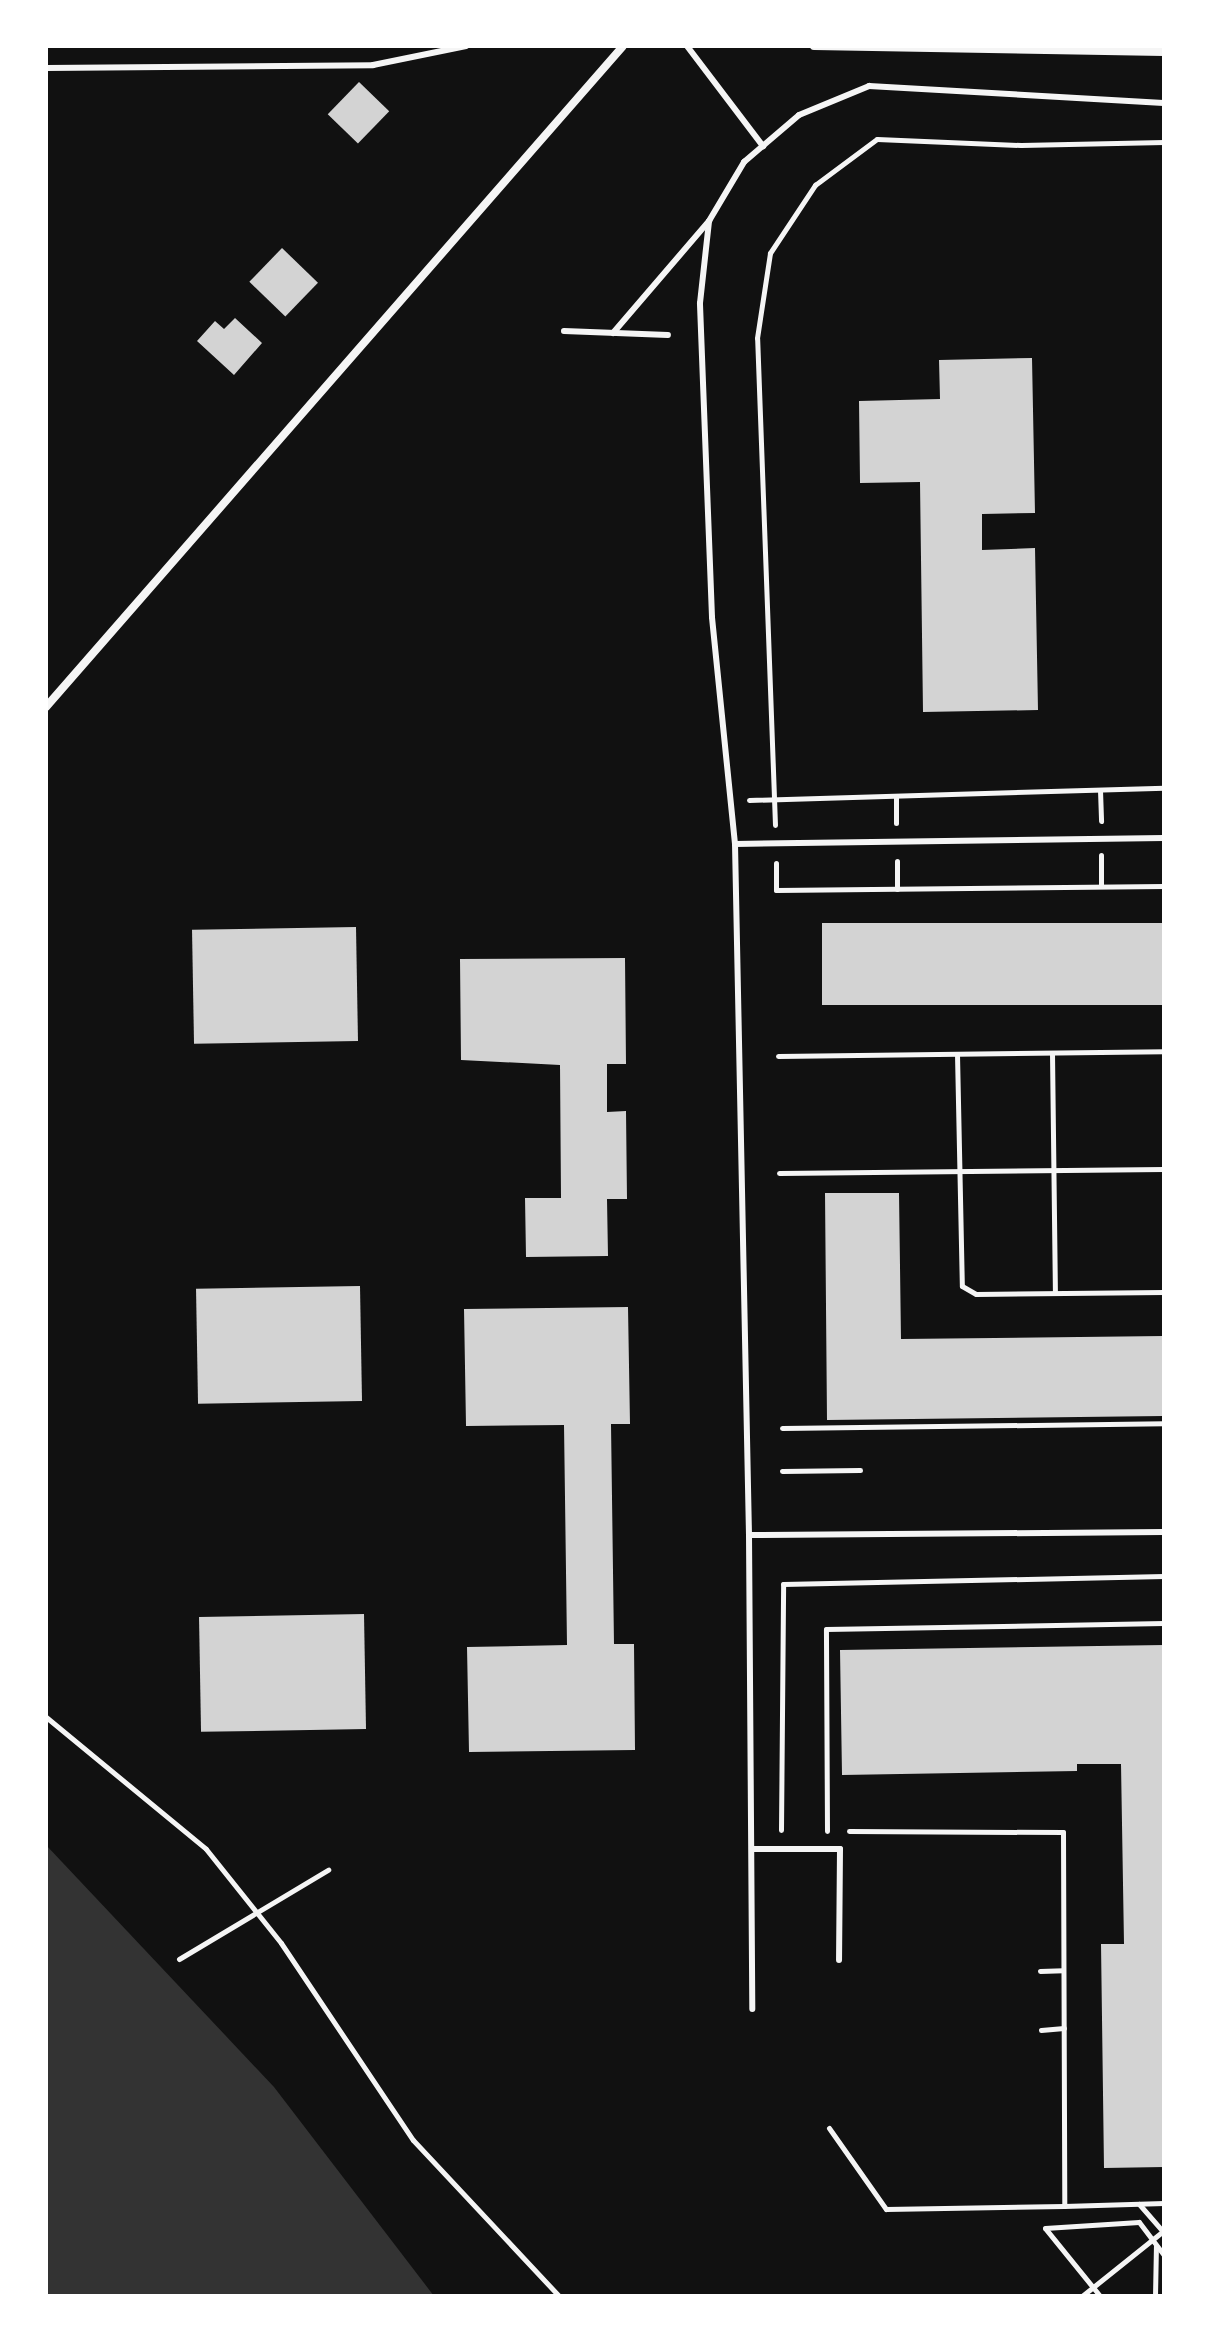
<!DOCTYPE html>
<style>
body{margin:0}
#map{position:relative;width:1210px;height:2342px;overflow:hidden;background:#111;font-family:"Noto Sans",sans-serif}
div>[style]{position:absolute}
.water>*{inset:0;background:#333}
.building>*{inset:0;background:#d3d3d3;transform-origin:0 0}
.path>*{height:5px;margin:-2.5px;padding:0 2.5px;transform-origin:2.5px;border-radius:2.5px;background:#f5f5f5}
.service>*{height:6px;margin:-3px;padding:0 3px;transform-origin:3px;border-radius:3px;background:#f5f5f5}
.minor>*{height:8px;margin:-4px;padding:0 4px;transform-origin:4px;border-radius:4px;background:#f5f5f5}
span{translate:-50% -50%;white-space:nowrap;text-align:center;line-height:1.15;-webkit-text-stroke:6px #fff;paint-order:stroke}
.frame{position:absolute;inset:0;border:48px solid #fff;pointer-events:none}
</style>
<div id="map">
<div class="water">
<i style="clip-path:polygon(46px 1845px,274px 2087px,434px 2296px,46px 2296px)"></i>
</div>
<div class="building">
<i style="left:359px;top:82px;width:42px;height:45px;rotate:44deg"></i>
<i style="left:282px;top:248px;width:50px;height:47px;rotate:44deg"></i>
<i style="clip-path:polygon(235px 318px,262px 343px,234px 375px,197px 341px,215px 321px,224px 329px)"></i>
<i style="clip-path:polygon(1032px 358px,1035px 513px,982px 514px,982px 550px,1035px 548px,1038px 710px,923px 712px,920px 482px,860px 483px,859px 401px,940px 399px,939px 360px)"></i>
<i style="left:1164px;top:923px;width:82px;height:342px;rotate:90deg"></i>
<i style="left:356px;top:927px;width:114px;height:164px;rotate:89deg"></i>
<i style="clip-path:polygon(625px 958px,626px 1064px,607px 1064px,607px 1112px,626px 1111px,627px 1199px,607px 1199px,608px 1256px,526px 1257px,525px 1198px,561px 1198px,560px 1065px,461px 1060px,460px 959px)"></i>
<i style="clip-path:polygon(825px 1193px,899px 1193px,901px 1339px,1164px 1336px,1164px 1416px,827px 1420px)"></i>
<i style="left:360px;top:1286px;width:115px;height:164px;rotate:89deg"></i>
<i style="clip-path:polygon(628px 1307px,630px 1424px,611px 1424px,614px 1644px,634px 1644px,635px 1750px,469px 1752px,467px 1647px,567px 1645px,564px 1425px,466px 1426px,464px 1309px)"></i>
<i style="left:364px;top:1614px;width:115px;height:165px;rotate:89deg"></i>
<i style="clip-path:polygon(1164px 1645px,1164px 2167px,1104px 2168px,1101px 1944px,1124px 1944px,1121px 1764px,1077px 1764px,1077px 1771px,842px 1775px,840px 1650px)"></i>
</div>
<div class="path">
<i style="left:1100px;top:790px;width:31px;rotate:88deg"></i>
<i style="left:896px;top:796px;width:27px;rotate:90deg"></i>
<i style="left:749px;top:800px;width:415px;rotate:-1.7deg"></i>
<i style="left:775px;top:825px;width:487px;rotate:-92.1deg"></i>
<i style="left:757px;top:338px;width:86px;rotate:-81.3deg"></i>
<i style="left:770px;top:253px;width:82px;rotate:-56.5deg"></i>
<i style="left:815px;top:185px;width:77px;rotate:-36.6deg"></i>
<i style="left:877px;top:139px;width:144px;rotate:2.4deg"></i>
<i style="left:1021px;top:145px;width:143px;rotate:-1.2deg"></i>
<i style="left:1101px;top:855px;width:31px;rotate:90deg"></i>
<i style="left:897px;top:861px;width:28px;rotate:90deg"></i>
<i style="left:776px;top:863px;width:27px;rotate:90deg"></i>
<i style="left:776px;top:890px;width:388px;rotate:-0.6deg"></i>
<i style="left:1052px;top:1053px;width:240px;rotate:89.3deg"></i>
<i style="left:957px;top:1054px;width:232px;rotate:88.8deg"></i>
<i style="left:962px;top:1286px;width:16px;rotate:30deg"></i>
<i style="left:976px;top:1294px;width:188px;rotate:-0.6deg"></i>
<i style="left:778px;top:1056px;width:386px;rotate:-0.7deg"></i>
<i style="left:779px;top:1173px;width:385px;rotate:-0.6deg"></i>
<i style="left:782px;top:1428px;width:382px;rotate:-0.7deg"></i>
<i style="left:782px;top:1471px;width:78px;rotate:-0.7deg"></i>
<i style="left:46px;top:1717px;width:207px;rotate:39.5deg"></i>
<i style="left:206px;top:1849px;width:120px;rotate:51.4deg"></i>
<i style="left:281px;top:1943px;width:237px;rotate:56.2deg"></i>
<i style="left:413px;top:2140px;width:214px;rotate:46.9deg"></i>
<i style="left:781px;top:1830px;width:246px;rotate:-89.5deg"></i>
<i style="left:783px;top:1584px;width:381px;rotate:-1.2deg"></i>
<i style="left:827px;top:1831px;width:202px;rotate:-90.3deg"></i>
<i style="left:826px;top:1629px;width:338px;rotate:-1deg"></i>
<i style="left:849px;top:1831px;width:214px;rotate:0.3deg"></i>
<i style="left:1063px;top:1832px;width:374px;rotate:89.8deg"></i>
<i style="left:1064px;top:2206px;width:100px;rotate:-1.7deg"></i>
<i style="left:179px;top:1959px;width:174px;rotate:-30.9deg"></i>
<i style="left:1040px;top:1971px;width:23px;rotate:-2deg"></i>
<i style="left:1041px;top:2030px;width:23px;rotate:-5deg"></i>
<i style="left:829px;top:2128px;width:99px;rotate:54.9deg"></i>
<i style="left:886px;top:2209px;width:178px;rotate:-1deg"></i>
<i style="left:1139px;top:2204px;width:37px;rotate:49deg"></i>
<i style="left:1082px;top:2296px;width:104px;rotate:-38.7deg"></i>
<i style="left:1100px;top:2296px;width:87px;rotate:-129deg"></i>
<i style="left:1045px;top:2228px;width:94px;rotate:-3.7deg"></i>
<i style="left:1139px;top:2222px;width:41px;rotate:52.9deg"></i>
<i style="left:1155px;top:2296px;width:50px;rotate:-88.9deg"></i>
</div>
<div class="service">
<i style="left:687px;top:46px;width:126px;rotate:52.8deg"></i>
<i style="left:46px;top:68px;width:327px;rotate:-0.5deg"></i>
<i style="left:373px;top:65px;width:95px;rotate:-11.5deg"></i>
<i style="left:564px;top:331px;width:104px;rotate:2.2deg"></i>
<i style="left:613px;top:333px;width:148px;rotate:-49.4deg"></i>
<i style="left:1164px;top:838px;width:429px;rotate:179.2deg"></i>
<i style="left:735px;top:844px;width:691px;rotate:88.84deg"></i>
<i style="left:749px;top:1535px;width:415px;rotate:-0.4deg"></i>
<i style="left:735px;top:844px;width:228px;rotate:-95.8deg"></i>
<i style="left:712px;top:617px;width:314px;rotate:-92.2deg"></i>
<i style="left:700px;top:303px;width:82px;rotate:-83.7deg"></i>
<i style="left:709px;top:221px;width:69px;rotate:-59.3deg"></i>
<i style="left:744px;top:162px;width:72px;rotate:-40.5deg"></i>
<i style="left:799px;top:115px;width:76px;rotate:-22.5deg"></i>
<i style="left:869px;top:86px;width:295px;rotate:3.3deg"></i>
<i style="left:749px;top:1535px;width:474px;rotate:89.6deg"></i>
<i style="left:753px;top:1849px;width:87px"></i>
<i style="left:840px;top:1849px;width:111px;rotate:90.5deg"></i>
</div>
<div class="minor">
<i style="left:814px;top:46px;width:350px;rotate:1deg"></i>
<i style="left:46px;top:707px;width:877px;rotate:-48.88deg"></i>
</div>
<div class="frame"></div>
</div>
